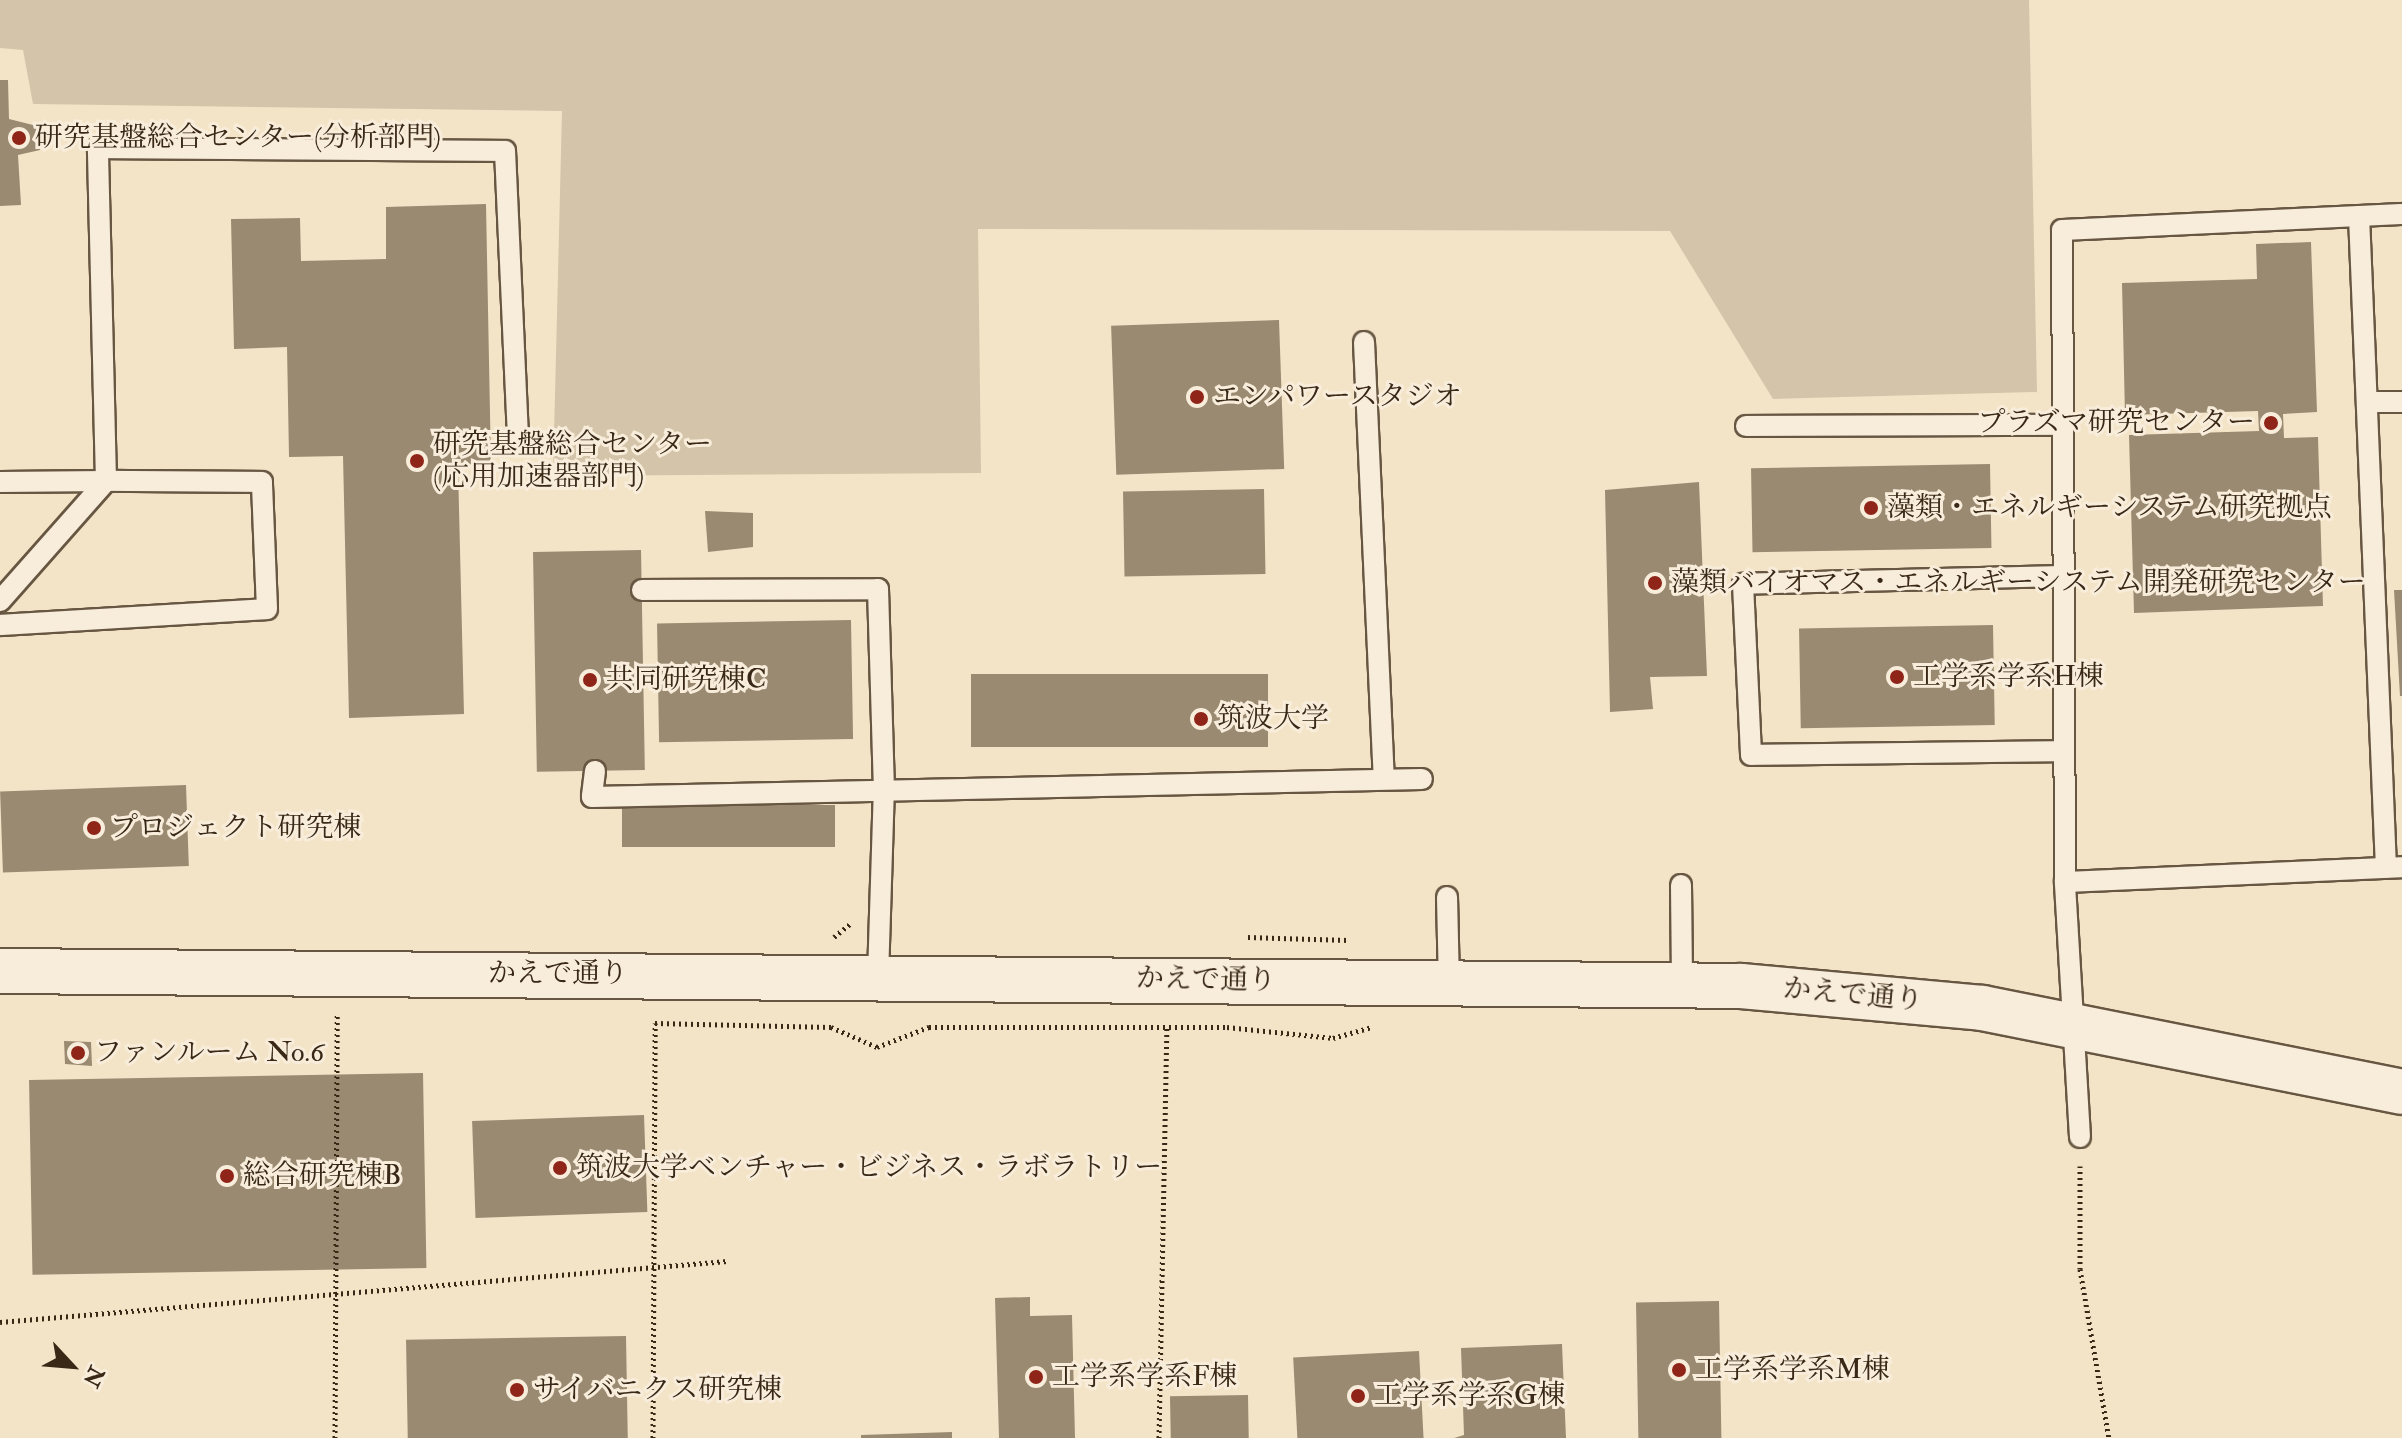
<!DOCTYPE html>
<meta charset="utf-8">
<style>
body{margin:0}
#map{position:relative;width:2402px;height:1438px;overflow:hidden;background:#f4e4c7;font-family:"IM FELL Double Pica","Noto Serif JP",serif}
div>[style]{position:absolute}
.green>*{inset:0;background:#d4c4a9}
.building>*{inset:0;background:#9a8a72;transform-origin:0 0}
.path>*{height:5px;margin-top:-2.5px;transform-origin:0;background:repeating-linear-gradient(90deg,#382815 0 2px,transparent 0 6px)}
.roads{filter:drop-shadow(2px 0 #675742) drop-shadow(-2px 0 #675742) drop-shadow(0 2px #675742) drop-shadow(0 -2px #675742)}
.service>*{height:20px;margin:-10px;padding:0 10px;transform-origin:10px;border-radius:10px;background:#f8eddb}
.tertiary>*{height:44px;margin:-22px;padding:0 22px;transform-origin:22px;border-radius:22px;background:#f8eddb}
.dots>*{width:22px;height:22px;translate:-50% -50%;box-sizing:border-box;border:4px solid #f8eddb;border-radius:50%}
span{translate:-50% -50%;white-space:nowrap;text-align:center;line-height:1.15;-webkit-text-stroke:6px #f8eddb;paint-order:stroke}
.poi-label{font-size:28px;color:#382815}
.left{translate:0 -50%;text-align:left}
.right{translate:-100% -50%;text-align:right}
.street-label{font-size:28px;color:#382815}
.north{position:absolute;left:32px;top:1326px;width:80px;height:80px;-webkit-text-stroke:6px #f8eddb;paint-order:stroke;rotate:116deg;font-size:22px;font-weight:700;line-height:32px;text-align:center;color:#382815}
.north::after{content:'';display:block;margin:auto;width:28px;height:36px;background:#382815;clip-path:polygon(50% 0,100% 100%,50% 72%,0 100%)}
</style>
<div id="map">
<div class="green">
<i style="clip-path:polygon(0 0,2029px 0,2037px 392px,1773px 399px,1670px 231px,978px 229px,981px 473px,553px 476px,562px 111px,33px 104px,23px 50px,0 48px)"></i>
</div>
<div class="building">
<i style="clip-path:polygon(0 80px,8px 80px,9px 119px,37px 126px,40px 150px,18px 155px,21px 205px,0 206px)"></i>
<i style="clip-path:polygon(486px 204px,491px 465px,458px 467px,464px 714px,349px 718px,343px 456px,289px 457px,287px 347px,234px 349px,231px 219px,300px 218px,301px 261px,386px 259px,386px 207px)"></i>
<i style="clip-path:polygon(2311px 242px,2317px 412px,2283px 414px,2284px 438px,2318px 437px,2323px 606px,2134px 613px,2129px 435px,2259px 431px,2258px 411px,2125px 415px,2122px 283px,2257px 279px,2256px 244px)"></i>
<i style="left:1279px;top:320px;width:149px;height:168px;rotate:88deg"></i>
<i style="left:1990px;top:464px;width:84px;height:239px;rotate:89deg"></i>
<i style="clip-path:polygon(1699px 482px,1707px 676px,1650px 677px,1653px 709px,1610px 712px,1605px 490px)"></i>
<i style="left:1264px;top:489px;width:85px;height:141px;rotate:89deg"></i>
<i style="clip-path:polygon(705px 511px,753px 513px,753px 547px,708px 552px)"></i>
<i style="left:641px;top:550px;width:220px;height:108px;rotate:89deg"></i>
<i style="clip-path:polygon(2394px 590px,2402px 590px,2402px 696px,2400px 696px)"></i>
<i style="left:851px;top:620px;width:119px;height:194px;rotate:89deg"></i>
<i style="left:1993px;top:625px;width:100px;height:194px;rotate:89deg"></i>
<i style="left:1268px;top:674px;width:73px;height:297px;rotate:90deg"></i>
<i style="left:186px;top:785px;width:81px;height:186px;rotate:88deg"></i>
<i style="left:835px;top:805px;width:42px;height:213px;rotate:90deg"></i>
<i style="clip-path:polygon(64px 1041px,91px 1042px,92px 1066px,65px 1064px)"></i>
<i style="left:423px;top:1073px;width:195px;height:394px;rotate:89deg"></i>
<i style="left:644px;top:1115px;width:97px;height:172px;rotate:88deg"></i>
<i style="clip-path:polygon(1030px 1297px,1030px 1316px,1072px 1315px,1075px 1438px,999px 1438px,995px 1298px)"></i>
<i style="left:1719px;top:1301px;width:137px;height:83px;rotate:89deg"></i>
<i style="left:626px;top:1336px;width:102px;height:220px;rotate:89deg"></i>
<i style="clip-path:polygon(1562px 1344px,1566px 1438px,1454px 1438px,1464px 1435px,1461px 1348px)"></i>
<i style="left:1419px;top:1351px;width:87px;height:126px;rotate:87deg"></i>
<i style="left:1248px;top:1395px;width:43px;height:78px;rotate:89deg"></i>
<i style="clip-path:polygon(952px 1432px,952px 1438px,861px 1438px,861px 1435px)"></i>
</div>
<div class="path">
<i style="left:834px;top:937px;width:22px;rotate:-39deg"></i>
<i style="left:1248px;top:937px;width:101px;rotate:1.7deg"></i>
<i style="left:2080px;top:1166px;width:103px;rotate:90deg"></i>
<i style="left:2080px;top:1269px;width:171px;rotate:80.3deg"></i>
<i style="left:0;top:1322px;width:730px;rotate:-4.8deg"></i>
<i style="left:335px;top:1438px;width:423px;rotate:-89.7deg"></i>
<i style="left:653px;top:1438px;width:415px;rotate:-89.7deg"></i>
<i style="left:655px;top:1023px;width:176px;rotate:1.3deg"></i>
<i style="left:831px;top:1027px;width:50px;rotate:23.5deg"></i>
<i style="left:877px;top:1047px;width:56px;rotate:-21deg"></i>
<i style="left:929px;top:1027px;width:298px"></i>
<i style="left:1227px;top:1027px;width:107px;rotate:5.9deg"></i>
<i style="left:1333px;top:1038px;width:41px;rotate:-15.8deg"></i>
<i style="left:1159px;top:1438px;width:411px;rotate:-88.9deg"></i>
</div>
<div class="roads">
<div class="service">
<i style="left:2359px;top:216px;width:652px;rotate:87.63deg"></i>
<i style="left:1364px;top:342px;width:437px;rotate:87.4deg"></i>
<i style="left:2367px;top:402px;width:35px"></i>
<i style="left:1746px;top:426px;width:317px;rotate:-0.2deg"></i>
<i style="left:0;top:482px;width:106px;rotate:-0.5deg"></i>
<i style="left:2062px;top:576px;width:319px;rotate:178.6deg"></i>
<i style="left:1743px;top:584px;width:171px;rotate:87.3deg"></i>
<i style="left:1751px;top:755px;width:313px;rotate:-0.7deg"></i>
<i style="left:642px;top:590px;width:236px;rotate:-0.2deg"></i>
<i style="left:878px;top:589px;width:197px;rotate:88.3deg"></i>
<i style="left:884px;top:786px;width:189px;rotate:91.8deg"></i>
<i style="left:0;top:601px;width:160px;rotate:-48.5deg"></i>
<i style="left:0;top:625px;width:267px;rotate:-3.4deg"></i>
<i style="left:267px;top:609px;width:127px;rotate:-92.3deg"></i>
<i style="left:262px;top:482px;width:156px;rotate:-179.6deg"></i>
<i style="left:106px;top:481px;width:333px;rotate:-91.4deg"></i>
<i style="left:98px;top:148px;width:407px;rotate:0.4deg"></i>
<i style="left:505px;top:151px;width:286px;rotate:87.4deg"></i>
<i style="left:595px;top:771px;width:26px;rotate:97deg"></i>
<i style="left:592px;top:797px;width:830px;rotate:-1.24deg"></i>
<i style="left:2065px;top:882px;width:337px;rotate:-2.5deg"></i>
<i style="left:1681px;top:885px;width:100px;rotate:89.4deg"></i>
<i style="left:1447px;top:897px;width:86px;rotate:88.7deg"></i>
<i style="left:2080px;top:1137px;width:255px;rotate:-93.4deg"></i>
<i style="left:2065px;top:882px;width:652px;rotate:-90.26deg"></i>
<i style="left:2062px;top:230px;width:340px;rotate:-2.7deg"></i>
</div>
<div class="tertiary">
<i style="left:0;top:971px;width:1741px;rotate:0.49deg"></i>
<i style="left:1741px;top:986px;width:242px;rotate:5.2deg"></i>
<i style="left:1982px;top:1008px;width:428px;rotate:11.3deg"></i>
</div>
</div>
<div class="dots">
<i style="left:19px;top:138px;background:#8f2418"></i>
<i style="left:1197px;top:397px;background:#8f2418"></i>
<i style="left:2271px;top:423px;background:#8f2418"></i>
<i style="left:417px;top:461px;background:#8f2418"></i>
<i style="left:1871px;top:508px;background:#8f2418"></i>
<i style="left:1655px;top:583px;background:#8f2418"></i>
<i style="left:1897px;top:677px;background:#8f2418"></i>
<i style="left:590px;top:680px;background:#8f2418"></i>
<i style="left:1201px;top:719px;background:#8f2418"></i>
<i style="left:94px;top:828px;background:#8f2418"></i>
<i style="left:78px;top:1053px;background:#8f2418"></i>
<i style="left:560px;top:1168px;background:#8f2418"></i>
<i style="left:227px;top:1176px;background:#8f2418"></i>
<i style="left:1679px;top:1370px;background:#8f2418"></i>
<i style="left:1036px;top:1377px;background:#8f2418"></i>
<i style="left:517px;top:1390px;background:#8f2418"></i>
<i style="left:1358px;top:1396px;background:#8f2418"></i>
</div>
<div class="poi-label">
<span class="left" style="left:35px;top:138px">研究基盤総合センター(分析部門)</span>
<span class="left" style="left:1213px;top:397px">エンパワースタジオ</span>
<span class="right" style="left:2255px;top:423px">プラズマ研究センター</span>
<span class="left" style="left:433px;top:461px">研究基盤総合センター<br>(応用加速器部門)</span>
<span class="left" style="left:1887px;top:508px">藻類・エネルギーシステム研究拠点</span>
<span class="left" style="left:1671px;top:583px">藻類バイオマス・エネルギーシステム開発研究センター</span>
<span class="left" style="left:1913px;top:677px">工学系学系H棟</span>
<span class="left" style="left:606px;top:680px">共同研究棟C</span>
<span class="left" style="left:1217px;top:719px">筑波大学</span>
<span class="left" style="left:110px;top:828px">プロジェクト研究棟</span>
<span class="left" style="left:94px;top:1053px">ファンルーム No.6</span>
<span class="left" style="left:576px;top:1168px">筑波大学ベンチャー・ビジネス・ラボラトリー</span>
<span class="left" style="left:243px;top:1176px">総合研究棟B</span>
<span class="left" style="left:1695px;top:1370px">工学系学系M棟</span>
<span class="left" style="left:1052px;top:1377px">工学系学系F棟</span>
<span class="left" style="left:533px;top:1390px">サイバニクス研究棟</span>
<span class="left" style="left:1374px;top:1396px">工学系学系G棟</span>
</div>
<div class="street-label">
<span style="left:558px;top:974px">かえで通り</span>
<span style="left:1206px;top:980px;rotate:1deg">かえで通り</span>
<span style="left:1853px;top:995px;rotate:5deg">かえで通り</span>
</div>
<div class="north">N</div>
</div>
